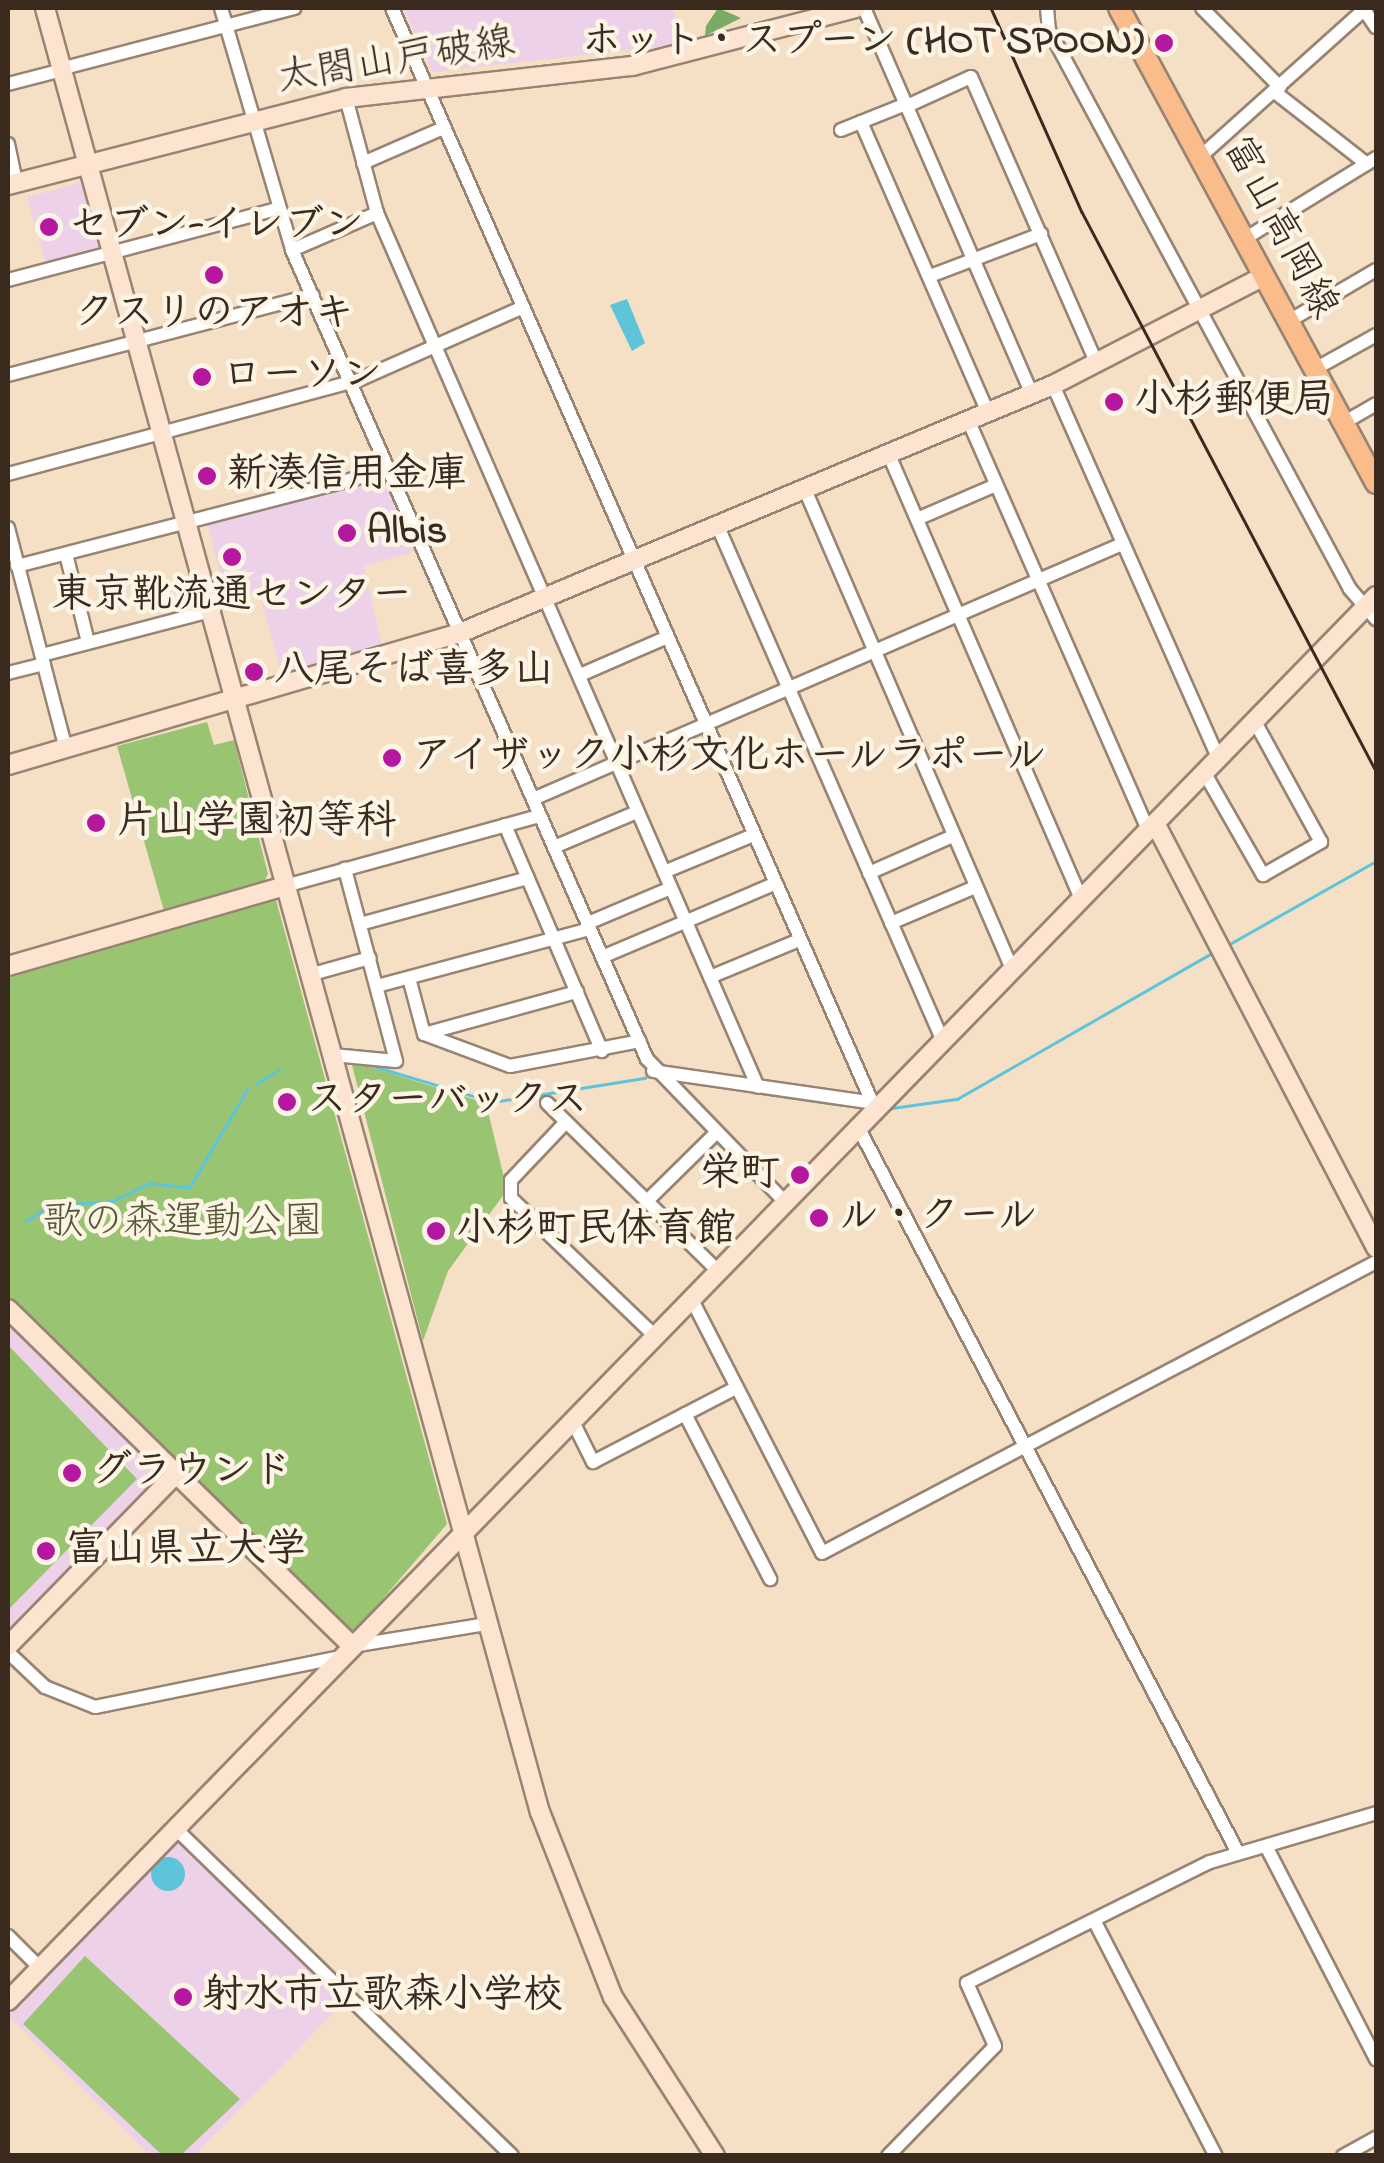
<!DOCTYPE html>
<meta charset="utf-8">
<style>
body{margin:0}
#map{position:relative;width:1384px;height:2163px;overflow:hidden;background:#f5dfc5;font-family:"Indie Flower","Klee One",sans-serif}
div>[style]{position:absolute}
.built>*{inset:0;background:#edd1e9;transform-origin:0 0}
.green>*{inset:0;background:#99c573}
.forest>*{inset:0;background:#7aaa65}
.water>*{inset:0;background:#5dc4da}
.round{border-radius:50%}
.stream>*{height:2.5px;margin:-1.25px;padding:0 1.25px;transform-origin:1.25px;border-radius:1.25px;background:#5dc4da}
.roads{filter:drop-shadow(2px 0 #988472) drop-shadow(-2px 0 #988472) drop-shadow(0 2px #988472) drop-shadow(0 -2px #988472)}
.street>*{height:12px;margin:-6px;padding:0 6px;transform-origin:6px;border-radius:6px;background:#fff}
.secondary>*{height:18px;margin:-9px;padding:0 9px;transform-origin:9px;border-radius:9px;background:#fde4d0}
.primary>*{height:20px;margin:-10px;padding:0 10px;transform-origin:10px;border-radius:10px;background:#f9bc8a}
.rail>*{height:2.5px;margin:-1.25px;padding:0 1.25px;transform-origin:1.25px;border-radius:1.25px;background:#3b2a1e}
.dots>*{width:28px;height:28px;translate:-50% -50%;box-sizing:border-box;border:5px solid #fcf5e5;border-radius:50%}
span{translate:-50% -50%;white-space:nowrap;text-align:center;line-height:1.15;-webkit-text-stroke:9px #fcf5e5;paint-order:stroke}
.poi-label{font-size:40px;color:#3b2a1e;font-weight:700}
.right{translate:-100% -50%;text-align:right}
.left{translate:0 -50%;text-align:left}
.street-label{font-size:40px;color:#3b2a1e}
.park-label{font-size:40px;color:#575838}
.frame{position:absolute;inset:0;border:10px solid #3b2a1e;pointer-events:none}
</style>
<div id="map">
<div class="built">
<i style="clip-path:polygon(403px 8px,673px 8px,682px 44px,433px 72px)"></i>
<i style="left:81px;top:182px;width:71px;height:56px;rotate:74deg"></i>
<i style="clip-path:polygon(385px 477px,416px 551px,364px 566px,383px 652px,284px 681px,259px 593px,227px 602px,207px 522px)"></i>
<i style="clip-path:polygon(8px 1320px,162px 1471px,8px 1630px)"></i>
<i style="clip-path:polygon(178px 1838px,345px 2001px,194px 2156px,150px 2155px,8px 2016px)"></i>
</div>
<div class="green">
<i style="clip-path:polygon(207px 722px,214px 745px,234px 740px,268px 874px,262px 886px,164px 911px,117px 746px)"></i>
<i style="clip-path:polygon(276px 900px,447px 1524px,351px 1636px,8px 1302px,8px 978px)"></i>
<i style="clip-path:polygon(351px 1061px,486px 1103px,507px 1190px,448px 1271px,423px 1341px)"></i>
<i style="clip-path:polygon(8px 1345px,137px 1479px,8px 1610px)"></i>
<i style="clip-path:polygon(85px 1956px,240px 2099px,181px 2155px,162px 2155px,23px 2024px)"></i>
</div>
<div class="forest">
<i style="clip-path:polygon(718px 8px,741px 18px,705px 36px,706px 26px)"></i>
</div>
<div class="water">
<i style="clip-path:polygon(627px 299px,645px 343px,632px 351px,610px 305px)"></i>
<i class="round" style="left:151px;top:1857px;width:34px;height:34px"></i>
</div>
<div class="stream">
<i style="left:1226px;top:946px;width:172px;rotate:-29.5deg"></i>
<i style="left:352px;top:1063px;width:10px;rotate:6deg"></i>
<i style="left:370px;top:1065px;width:128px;rotate:16.7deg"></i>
<i style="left:493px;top:1102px;width:154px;rotate:-9deg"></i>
<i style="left:256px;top:1084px;width:26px;rotate:-32deg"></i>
<i style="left:761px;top:1093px;width:82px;rotate:8.4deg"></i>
<i style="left:892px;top:1108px;width:66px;rotate:-7.9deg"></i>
<i style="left:957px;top:1099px;width:294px;rotate:-29.8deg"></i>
<i style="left:26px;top:1221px;width:28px;rotate:-32deg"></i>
<i style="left:50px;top:1206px;width:63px;rotate:-4.5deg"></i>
<i style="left:113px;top:1201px;width:41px;rotate:-25.9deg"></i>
<i style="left:150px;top:1183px;width:39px;rotate:7deg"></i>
<i style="left:189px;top:1188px;width:114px;rotate:-59.4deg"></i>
</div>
<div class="roads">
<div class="street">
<i style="left:221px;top:8px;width:252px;rotate:73.6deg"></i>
<i style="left:292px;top:250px;width:883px;rotate:66.31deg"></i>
<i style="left:647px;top:1059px;width:196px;rotate:46deg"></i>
<i style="left:392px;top:8px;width:1202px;rotate:66.31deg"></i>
<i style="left:864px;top:8px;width:421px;rotate:66.5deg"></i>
<i style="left:1047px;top:8px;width:22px;rotate:85deg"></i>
<i style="left:1049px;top:30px;width:635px;rotate:61.7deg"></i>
<i style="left:1350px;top:589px;width:40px;rotate:49deg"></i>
<i style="left:1202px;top:8px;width:111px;rotate:45.4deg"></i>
<i style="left:1363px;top:8px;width:23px;rotate:56deg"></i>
<i style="left:68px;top:67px;width:234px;rotate:-14.6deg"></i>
<i style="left:8px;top:84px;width:60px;rotate:-14.5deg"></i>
<i style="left:1276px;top:93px;width:115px;rotate:38deg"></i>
<i style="left:346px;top:98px;width:119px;rotate:74.9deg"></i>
<i style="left:377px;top:213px;width:953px;rotate:66.45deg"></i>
<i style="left:907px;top:106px;width:70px;rotate:-24.4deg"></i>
<i style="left:971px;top:77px;width:313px;rotate:66.3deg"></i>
<i style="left:861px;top:122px;width:318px;rotate:66.4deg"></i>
<i style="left:841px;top:130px;width:70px;rotate:-21.8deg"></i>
<i style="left:8px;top:144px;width:40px;rotate:78deg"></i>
<i style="left:1201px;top:156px;width:219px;rotate:-41.9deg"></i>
<i style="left:363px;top:163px;width:87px;rotate:-23.6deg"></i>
<i style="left:1246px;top:238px;width:153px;rotate:-31.6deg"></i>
<i style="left:292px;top:250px;width:93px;rotate:-23.5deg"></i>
<i style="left:930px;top:276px;width:119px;rotate:-20.7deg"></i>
<i style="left:8px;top:280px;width:277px;rotate:-14.8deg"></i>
<i style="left:1289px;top:321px;width:101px;rotate:-30.4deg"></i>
<i style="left:1315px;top:369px;width:70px;rotate:-29.1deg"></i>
<i style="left:8px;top:375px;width:315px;rotate:-14.7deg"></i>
<i style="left:1053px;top:385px;width:408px;rotate:66.1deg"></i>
<i style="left:969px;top:422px;width:446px;rotate:66.3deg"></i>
<i style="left:1345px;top:422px;width:36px;rotate:-30deg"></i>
<i style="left:889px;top:455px;width:483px;rotate:66.6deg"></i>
<i style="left:8px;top:474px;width:360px;rotate:-15deg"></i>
<i style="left:356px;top:381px;width:180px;rotate:-23.9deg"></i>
<i style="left:806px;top:492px;width:520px;rotate:66.64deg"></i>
<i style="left:917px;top:519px;width:86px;rotate:-23.3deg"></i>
<i style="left:8px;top:528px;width:228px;rotate:75.3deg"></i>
<i style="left:719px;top:529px;width:557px;rotate:66.38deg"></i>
<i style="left:66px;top:554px;width:91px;rotate:76deg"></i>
<i style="left:17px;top:566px;width:383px;rotate:-14.5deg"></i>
<i style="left:42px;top:655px;width:178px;rotate:-14.7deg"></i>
<i style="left:8px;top:673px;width:37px;rotate:-14deg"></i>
<i style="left:580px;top:675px;width:93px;rotate:-23.5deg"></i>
<i style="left:1204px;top:772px;width:119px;rotate:60.2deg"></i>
<i style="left:1263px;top:875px;width:67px;rotate:-29.6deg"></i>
<i style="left:1321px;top:842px;width:139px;rotate:-118.8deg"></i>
<i style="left:533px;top:799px;width:642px;rotate:-23.41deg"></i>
<i style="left:505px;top:825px;width:246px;rotate:66.8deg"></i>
<i style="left:554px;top:847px;width:90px;rotate:-22.9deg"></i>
<i style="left:664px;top:872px;width:94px;rotate:-22.5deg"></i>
<i style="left:869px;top:873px;width:92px;rotate:-23.8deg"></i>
<i style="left:285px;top:886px;width:264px;rotate:-15.4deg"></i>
<i style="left:588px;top:923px;width:90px;rotate:-22.9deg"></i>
<i style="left:891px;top:923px;width:91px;rotate:-23.2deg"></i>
<i style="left:360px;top:924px;width:174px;rotate:-15.3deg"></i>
<i style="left:602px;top:957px;width:185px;rotate:-23deg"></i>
<i style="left:309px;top:975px;width:63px;rotate:-15.6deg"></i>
<i style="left:710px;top:977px;width:94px;rotate:-22.5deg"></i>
<i style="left:409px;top:978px;width:58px;rotate:75deg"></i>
<i style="left:424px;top:1034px;width:92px;rotate:20.4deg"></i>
<i style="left:510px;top:1066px;width:132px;rotate:-10.9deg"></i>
<i style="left:377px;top:986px;width:220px;rotate:-15deg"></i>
<i style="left:424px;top:1034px;width:159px;rotate:-15.4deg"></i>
<i style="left:333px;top:1055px;width:63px;rotate:5.4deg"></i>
<i style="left:396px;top:1061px;width:199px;rotate:-104.9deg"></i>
<i style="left:653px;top:1071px;width:218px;rotate:8.2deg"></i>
<i style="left:547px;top:1103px;width:240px;rotate:44.5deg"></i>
<i style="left:566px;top:1122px;width:80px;rotate:133.5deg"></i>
<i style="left:511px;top:1180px;width:18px;rotate:90deg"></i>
<i style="left:511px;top:1198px;width:201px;rotate:43.8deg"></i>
<i style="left:857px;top:1125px;width:822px;rotate:62.37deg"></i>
<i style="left:647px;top:1201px;width:94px;rotate:-44.6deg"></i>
<i style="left:692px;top:1300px;width:284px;rotate:62.8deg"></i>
<i style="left:822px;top:1553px;width:626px;rotate:-27.71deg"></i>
<i style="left:685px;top:1414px;width:186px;rotate:62.7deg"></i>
<i style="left:573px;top:1422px;width:45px;rotate:63.4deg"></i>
<i style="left:593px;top:1462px;width:161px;rotate:-27.4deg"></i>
<i style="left:352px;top:1646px;width:137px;rotate:-9.3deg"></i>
<i style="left:8px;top:1652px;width:51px;rotate:43.4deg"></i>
<i style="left:45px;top:1687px;width:54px;rotate:21.8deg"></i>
<i style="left:95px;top:1707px;width:251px;rotate:-11.5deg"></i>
<i style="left:175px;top:1828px;width:470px;rotate:44.2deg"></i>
<i style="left:1266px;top:1846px;width:240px;rotate:62.7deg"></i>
<i style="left:1095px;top:1922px;width:263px;rotate:62.7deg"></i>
<i style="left:8px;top:1936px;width:45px;rotate:45deg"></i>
<i style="left:888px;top:2156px;width:153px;rotate:-45.8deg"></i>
<i style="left:995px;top:2046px;width:69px;rotate:-114deg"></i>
<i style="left:967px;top:1983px;width:271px;rotate:-26.5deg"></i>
<i style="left:1210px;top:1862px;width:173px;rotate:-16.4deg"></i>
<i style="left:1343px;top:2156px;width:38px;rotate:-29deg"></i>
</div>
<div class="secondary">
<i style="left:45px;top:8px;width:1871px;rotate:74.66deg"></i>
<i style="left:540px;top:1812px;width:199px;rotate:68.5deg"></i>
<i style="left:613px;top:1997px;width:189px;rotate:57.3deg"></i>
<i style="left:8px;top:185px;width:349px;rotate:-14.4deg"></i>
<i style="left:346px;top:98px;width:288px;rotate:-6.4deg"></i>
<i style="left:632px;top:66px;width:231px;rotate:-14.5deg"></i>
<i style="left:8px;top:765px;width:471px;rotate:-16.3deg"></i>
<i style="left:460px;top:633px;width:643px;rotate:-22.7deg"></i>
<i style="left:1053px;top:385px;width:237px;rotate:-27.3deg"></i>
<i style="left:1155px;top:823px;width:479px;rotate:62.5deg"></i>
<i style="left:8px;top:966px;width:288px;rotate:-16.1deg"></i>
<i style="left:8px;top:1309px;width:482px;rotate:44.4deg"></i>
<i style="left:8px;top:1646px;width:240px;rotate:-45.7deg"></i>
<i style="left:8px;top:2001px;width:1961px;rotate:-45.76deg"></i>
</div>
<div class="primary">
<i style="left:1119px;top:8px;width:540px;rotate:61.58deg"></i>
</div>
</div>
<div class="rail">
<i style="left:991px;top:8px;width:223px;rotate:66deg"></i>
<i style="left:1082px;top:212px;width:632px;rotate:62.26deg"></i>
</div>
<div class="dots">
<i style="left:1164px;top:43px;background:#b5179e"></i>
<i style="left:49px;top:227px;background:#b5179e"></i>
<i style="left:214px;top:275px;background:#b5179e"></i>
<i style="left:202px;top:377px;background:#b5179e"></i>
<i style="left:1114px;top:402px;background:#b5179e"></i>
<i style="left:207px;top:476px;background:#b5179e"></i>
<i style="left:347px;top:533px;background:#b5179e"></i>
<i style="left:232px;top:557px;background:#b5179e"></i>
<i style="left:254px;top:672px;background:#b5179e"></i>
<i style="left:392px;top:758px;background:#b5179e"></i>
<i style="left:96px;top:823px;background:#b5179e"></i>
<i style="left:287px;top:1102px;background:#b5179e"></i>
<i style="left:800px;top:1175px;background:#b5179e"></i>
<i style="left:819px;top:1218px;background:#b5179e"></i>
<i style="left:436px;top:1231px;background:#b5179e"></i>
<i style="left:72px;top:1473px;background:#b5179e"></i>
<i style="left:46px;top:1551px;background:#b5179e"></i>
<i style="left:183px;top:1997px;background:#b5179e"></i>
</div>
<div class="poi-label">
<span class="right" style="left:1144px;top:43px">ホット・スプーン (HOT SPOON)</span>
<span class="left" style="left:69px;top:227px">セブン-イレブン</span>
<span style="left:214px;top:315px">クスリのアオキ</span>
<span class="left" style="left:222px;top:377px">ローソン</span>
<span class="left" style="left:1134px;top:402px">小杉郵便局</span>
<span class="left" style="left:227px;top:476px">新湊信用金庫</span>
<span class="left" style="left:367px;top:533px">Albis</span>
<span style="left:232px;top:597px">東京靴流通センター</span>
<span class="left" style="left:274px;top:672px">八尾そば喜多山</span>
<span class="left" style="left:412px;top:758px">アイザック小杉文化ホールラポール</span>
<span class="left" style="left:116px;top:823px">片山学園初等科</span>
<span class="left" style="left:307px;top:1102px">スターバックス</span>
<span class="right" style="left:780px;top:1175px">栄町</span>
<span class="left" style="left:839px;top:1218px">ル・クール</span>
<span class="left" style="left:456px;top:1231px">小杉町民体育館</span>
<span class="left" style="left:92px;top:1473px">グラウンド</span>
<span class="left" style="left:66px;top:1551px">富山県立大学</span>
<span class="left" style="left:203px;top:1997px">射水市立歌森小学校</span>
</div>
<div class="street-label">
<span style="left:396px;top:62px;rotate:-9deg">太閤山戸破線</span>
<span style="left:1279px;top:228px;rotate:62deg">富山高岡線</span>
</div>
<div class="park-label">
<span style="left:183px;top:1224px">歌の森運動公園</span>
</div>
<div class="frame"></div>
</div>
